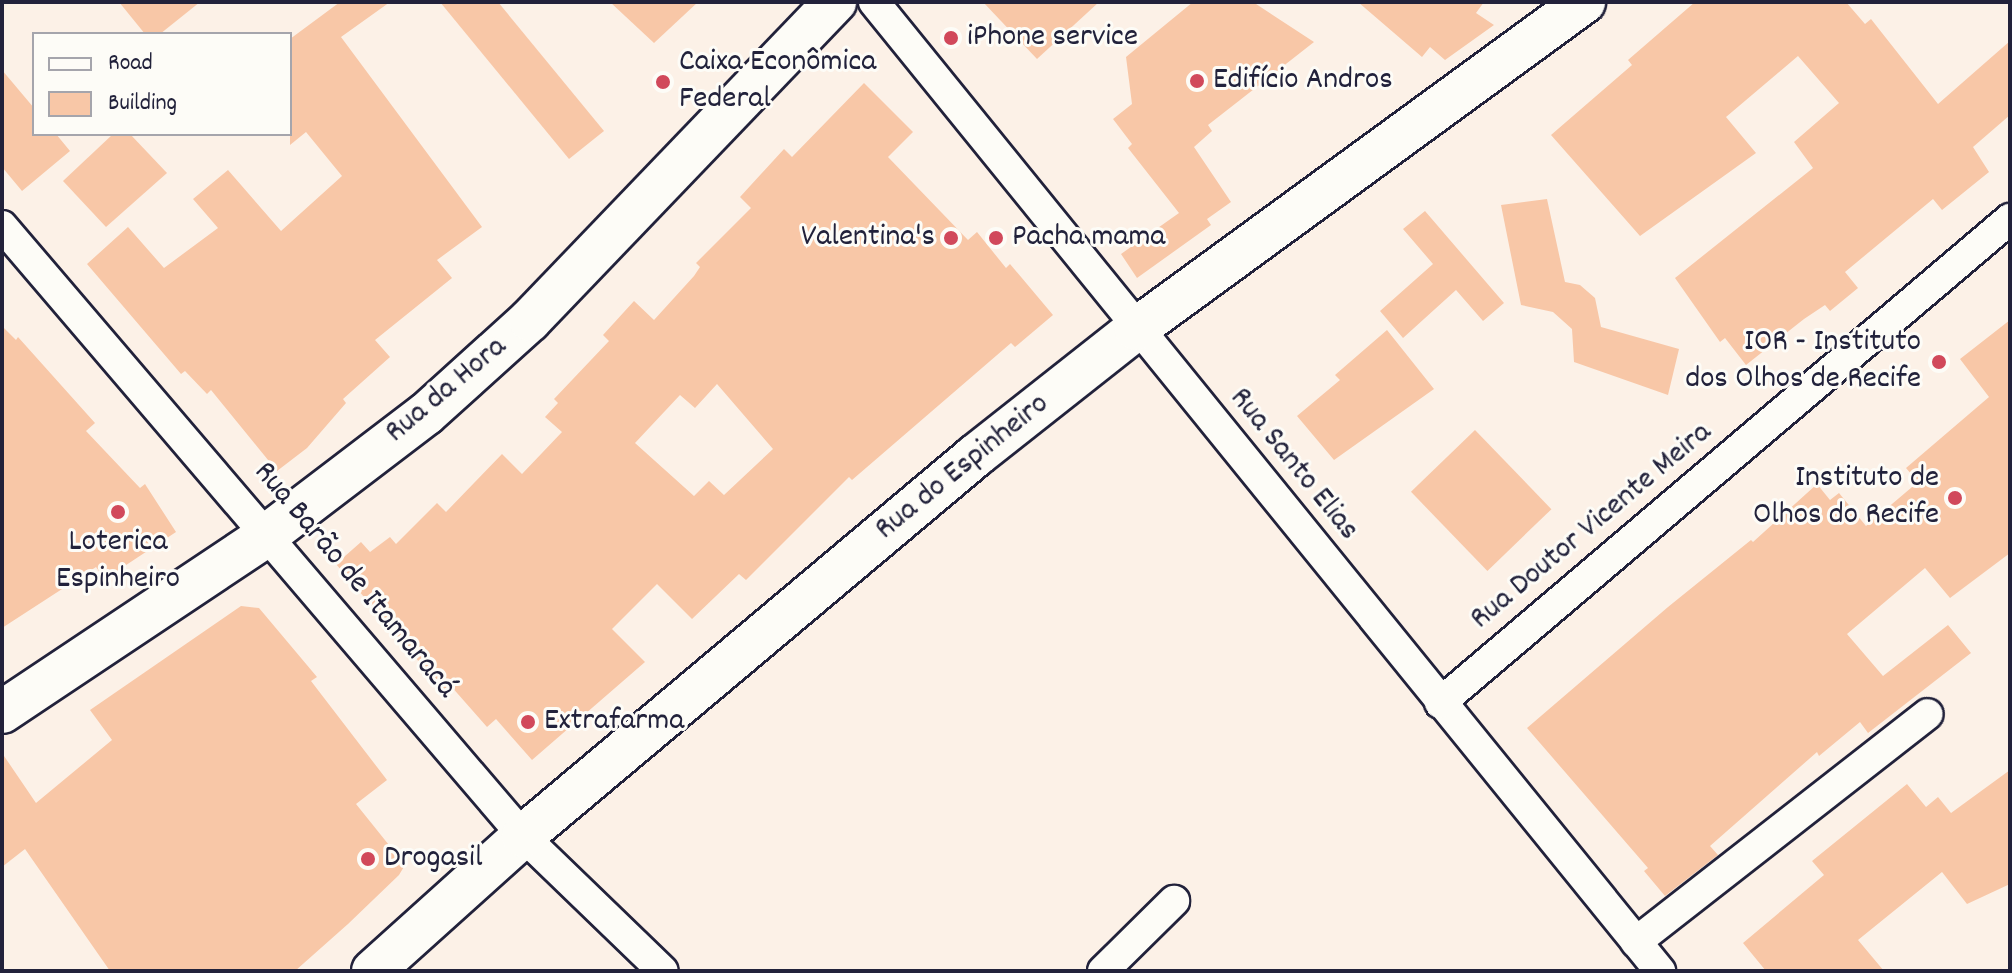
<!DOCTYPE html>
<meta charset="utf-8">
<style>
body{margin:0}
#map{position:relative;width:2012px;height:973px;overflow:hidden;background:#fcf1e7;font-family:Dekko,sans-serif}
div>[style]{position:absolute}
.building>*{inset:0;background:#f8c7a7;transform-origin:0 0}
.roads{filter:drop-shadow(2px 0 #22223b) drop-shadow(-2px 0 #22223b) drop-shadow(0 2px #22223b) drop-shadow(0 -2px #22223b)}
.street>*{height:30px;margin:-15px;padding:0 15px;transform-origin:15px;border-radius:15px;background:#fdfcf7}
.secondary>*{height:42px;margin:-21px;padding:0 21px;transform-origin:21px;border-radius:21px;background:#fdfcf7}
.dots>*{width:22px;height:22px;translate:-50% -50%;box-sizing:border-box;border:4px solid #fdfcf7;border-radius:50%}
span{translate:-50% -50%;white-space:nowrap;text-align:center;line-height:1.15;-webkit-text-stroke:6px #fdfcf7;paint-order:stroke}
.poi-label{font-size:32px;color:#22223b}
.left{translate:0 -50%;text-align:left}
.right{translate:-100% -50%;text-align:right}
.street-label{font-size:32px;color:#22223b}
.frame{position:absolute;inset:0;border:4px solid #22223b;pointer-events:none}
.legend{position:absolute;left:32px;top:32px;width:260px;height:104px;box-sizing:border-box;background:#fdfcf7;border:2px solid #a5a5ac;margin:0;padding:10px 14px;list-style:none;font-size:24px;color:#22223b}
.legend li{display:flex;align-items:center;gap:16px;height:40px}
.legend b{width:40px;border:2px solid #a5a5ac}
</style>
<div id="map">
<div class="building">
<i style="clip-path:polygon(119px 2px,200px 2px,160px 34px,145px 34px)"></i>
<i style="clip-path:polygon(340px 2px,390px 2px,341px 37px,482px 227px,437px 260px,452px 278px,375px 340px,390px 357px,343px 399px,346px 403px,307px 448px,277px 471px,211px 390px,207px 394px,185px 371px,181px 374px,87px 264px,128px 227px,164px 268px,218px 228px,193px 199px,228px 170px,281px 231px,342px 176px,306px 132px,290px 145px,290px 39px)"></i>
<i style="clip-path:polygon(440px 2px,498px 2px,604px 131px,569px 159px)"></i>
<i style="clip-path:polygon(610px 2px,698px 2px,654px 43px)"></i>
<i style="clip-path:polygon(983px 2px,1099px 2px,1037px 59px)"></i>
<i style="clip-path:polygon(1193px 2px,1253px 2px,1314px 42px,1208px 125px,1212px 131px,1194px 147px,1231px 202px,1207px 219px,1211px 225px,1137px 278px,1121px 254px,1179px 213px,1128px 148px,1132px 144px,1113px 119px,1132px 104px,1126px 57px)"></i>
<i style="clip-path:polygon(1358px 2px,1484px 2px,1476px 13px,1494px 25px,1445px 60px,1430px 47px,1422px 57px)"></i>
<i style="clip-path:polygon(1695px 2px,1846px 2px,1865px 24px,1871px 19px,1938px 104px,2010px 41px,2010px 115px,1973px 147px,1989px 172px,1942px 210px,1933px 199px,1845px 272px,1858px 288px,1830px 311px,1825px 305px,1804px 319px,1746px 365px,1725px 338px,1720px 342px,1675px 278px,1813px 168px,1794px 142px,1839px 103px,1798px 56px,1726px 117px,1756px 153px,1640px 236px,1551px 135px,1632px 65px,1628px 60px)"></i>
<i style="clip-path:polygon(2px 70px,34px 108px,34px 134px,56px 134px,70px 151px,22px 191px,2px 167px)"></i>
<i style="clip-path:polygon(evenodd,864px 83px,913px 132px,888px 157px,968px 240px,977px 232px,1006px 268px,1010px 264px,1053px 315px,1015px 347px,1011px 343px,852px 480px,849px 477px,746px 580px,739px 574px,692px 619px,657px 584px,612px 629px,645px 662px,532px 760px,496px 719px,487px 727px,450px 685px,443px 690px,336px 564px,361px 542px,370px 552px,390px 537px,396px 544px,437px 503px,446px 512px,502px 454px,522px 474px,562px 432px,545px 417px,558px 403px,554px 399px,609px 341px,603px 335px,634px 301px,654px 320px,694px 276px,700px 267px,696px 263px,751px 208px,740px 197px,784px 149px,792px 157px,864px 83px,717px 384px,773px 449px,724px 495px,709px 481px,694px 496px,635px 443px,680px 395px,695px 408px,717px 384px)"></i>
<i style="clip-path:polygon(113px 134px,130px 134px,167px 173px,106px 227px,63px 181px)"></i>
<i style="clip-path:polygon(1547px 199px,1565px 282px,1580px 285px,1595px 298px,1601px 327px,1679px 349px,1668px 395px,1574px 362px,1572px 329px,1553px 312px,1521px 305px,1501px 205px)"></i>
<i style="clip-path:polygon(1425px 211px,1504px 303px,1483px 321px,1456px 290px,1403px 338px,1380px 311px,1433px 264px,1403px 229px)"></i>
<i style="clip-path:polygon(2010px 320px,2010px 553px,1950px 598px,1925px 568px,1847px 634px,1883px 676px,1948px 625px,1971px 653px,1868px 733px,1860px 722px,1819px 756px,1817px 752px,1710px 846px,1718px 855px,1665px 896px,1644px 871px,1648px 868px,1527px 728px,1668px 607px,1751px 540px,1753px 542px,1817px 484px,1830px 500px,1839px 493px,1866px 526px,1918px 482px,1906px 468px,1989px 397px,1960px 359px)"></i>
<i style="clip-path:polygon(2px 326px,16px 340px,18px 337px,95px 423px,86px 431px,140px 488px,145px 484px,176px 532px,105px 579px,96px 567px,2px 628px)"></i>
<i style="clip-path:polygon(1387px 330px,1434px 389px,1334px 460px,1297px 416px,1340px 380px,1335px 375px)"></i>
<i style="left:1475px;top:430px;width:110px;height:89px;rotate:46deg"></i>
<i style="clip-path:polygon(241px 606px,259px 608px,317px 677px,311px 681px,387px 780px,356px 804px,405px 865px,399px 875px,348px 924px,295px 971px,110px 971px,25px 849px,2px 867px,2px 753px,36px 803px,112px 740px,90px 710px)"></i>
<i style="clip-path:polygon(2010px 770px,2010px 884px,1967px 904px,1942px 872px,1858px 940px,1884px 971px,1766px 971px,1743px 943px,1824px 875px,1812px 861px,1907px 784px,1926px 807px,1938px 797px,1951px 813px)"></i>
</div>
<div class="roads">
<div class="street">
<i style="left:874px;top:2px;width:1248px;rotate:50.95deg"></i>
<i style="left:2px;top:226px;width:802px;rotate:49.5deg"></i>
<i style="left:523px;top:836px;width:194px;rotate:44deg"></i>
<i style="left:1440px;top:703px;width:748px;rotate:-40.34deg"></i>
<i style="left:1636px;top:942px;width:370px;rotate:-38deg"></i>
<i style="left:1103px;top:971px;width:100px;rotate:-44.6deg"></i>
</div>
<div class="secondary">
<i style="left:2px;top:712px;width:319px;rotate:-33.7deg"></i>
<i style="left:267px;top:535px;width:200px;rotate:-37.3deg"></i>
<i style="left:426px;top:414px;width:140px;rotate:-42.1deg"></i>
<i style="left:530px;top:320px;width:441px;rotate:-46.2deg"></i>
<i style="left:373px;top:971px;width:202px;rotate:-42deg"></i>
<i style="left:523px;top:836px;width:591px;rotate:-40.05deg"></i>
<i style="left:975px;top:456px;width:205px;rotate:-38.3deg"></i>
<i style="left:1136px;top:329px;width:555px;rotate:-36.13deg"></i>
</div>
</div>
<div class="dots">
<i style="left:951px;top:38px;background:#d1495b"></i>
<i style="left:1197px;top:81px;background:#d1495b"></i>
<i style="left:663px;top:82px;background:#d1495b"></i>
<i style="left:951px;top:238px;background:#d1495b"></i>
<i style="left:996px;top:238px;background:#d1495b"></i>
<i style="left:1939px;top:362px;background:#d1495b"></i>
<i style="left:1955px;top:498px;background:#d1495b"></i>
<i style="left:118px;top:512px;background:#d1495b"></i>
<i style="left:528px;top:722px;background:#d1495b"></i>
<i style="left:368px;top:859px;background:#d1495b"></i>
</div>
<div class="poi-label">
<span class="left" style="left:967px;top:38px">iPhone service</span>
<span class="left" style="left:679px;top:82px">Caixa Econômica<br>Federal</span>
<span class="left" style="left:1213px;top:81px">Edifício Andros</span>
<span class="right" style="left:935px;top:238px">Valentina's</span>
<span class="left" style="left:1012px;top:238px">Pacha mama</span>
<span class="right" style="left:1921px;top:362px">IOR - Instituto<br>dos Olhos de Recife</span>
<span class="right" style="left:1939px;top:498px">Instituto de<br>Olhos do Recife</span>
<span style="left:118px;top:562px">Loterica<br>Espinheiro</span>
<span class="left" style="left:544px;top:722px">Extrafarma</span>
<span class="left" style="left:384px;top:859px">Drogasil</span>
</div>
<div class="street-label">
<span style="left:447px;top:391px;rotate:-40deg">Rua da Hora</span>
<span style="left:1293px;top:465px;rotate:51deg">Rua Santo Elias</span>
<span style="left:963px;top:468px;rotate:-39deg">Rua do Espinheiro</span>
<span style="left:1592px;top:527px;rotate:-40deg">Rua Doutor Vicente Meira</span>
<span style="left:354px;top:581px;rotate:50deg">Rua Barão de Itamaracá</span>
</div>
<div class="frame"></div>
<ul class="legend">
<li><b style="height:10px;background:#fdfcf7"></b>Road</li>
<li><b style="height:22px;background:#f8c7a7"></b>Building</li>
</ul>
</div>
